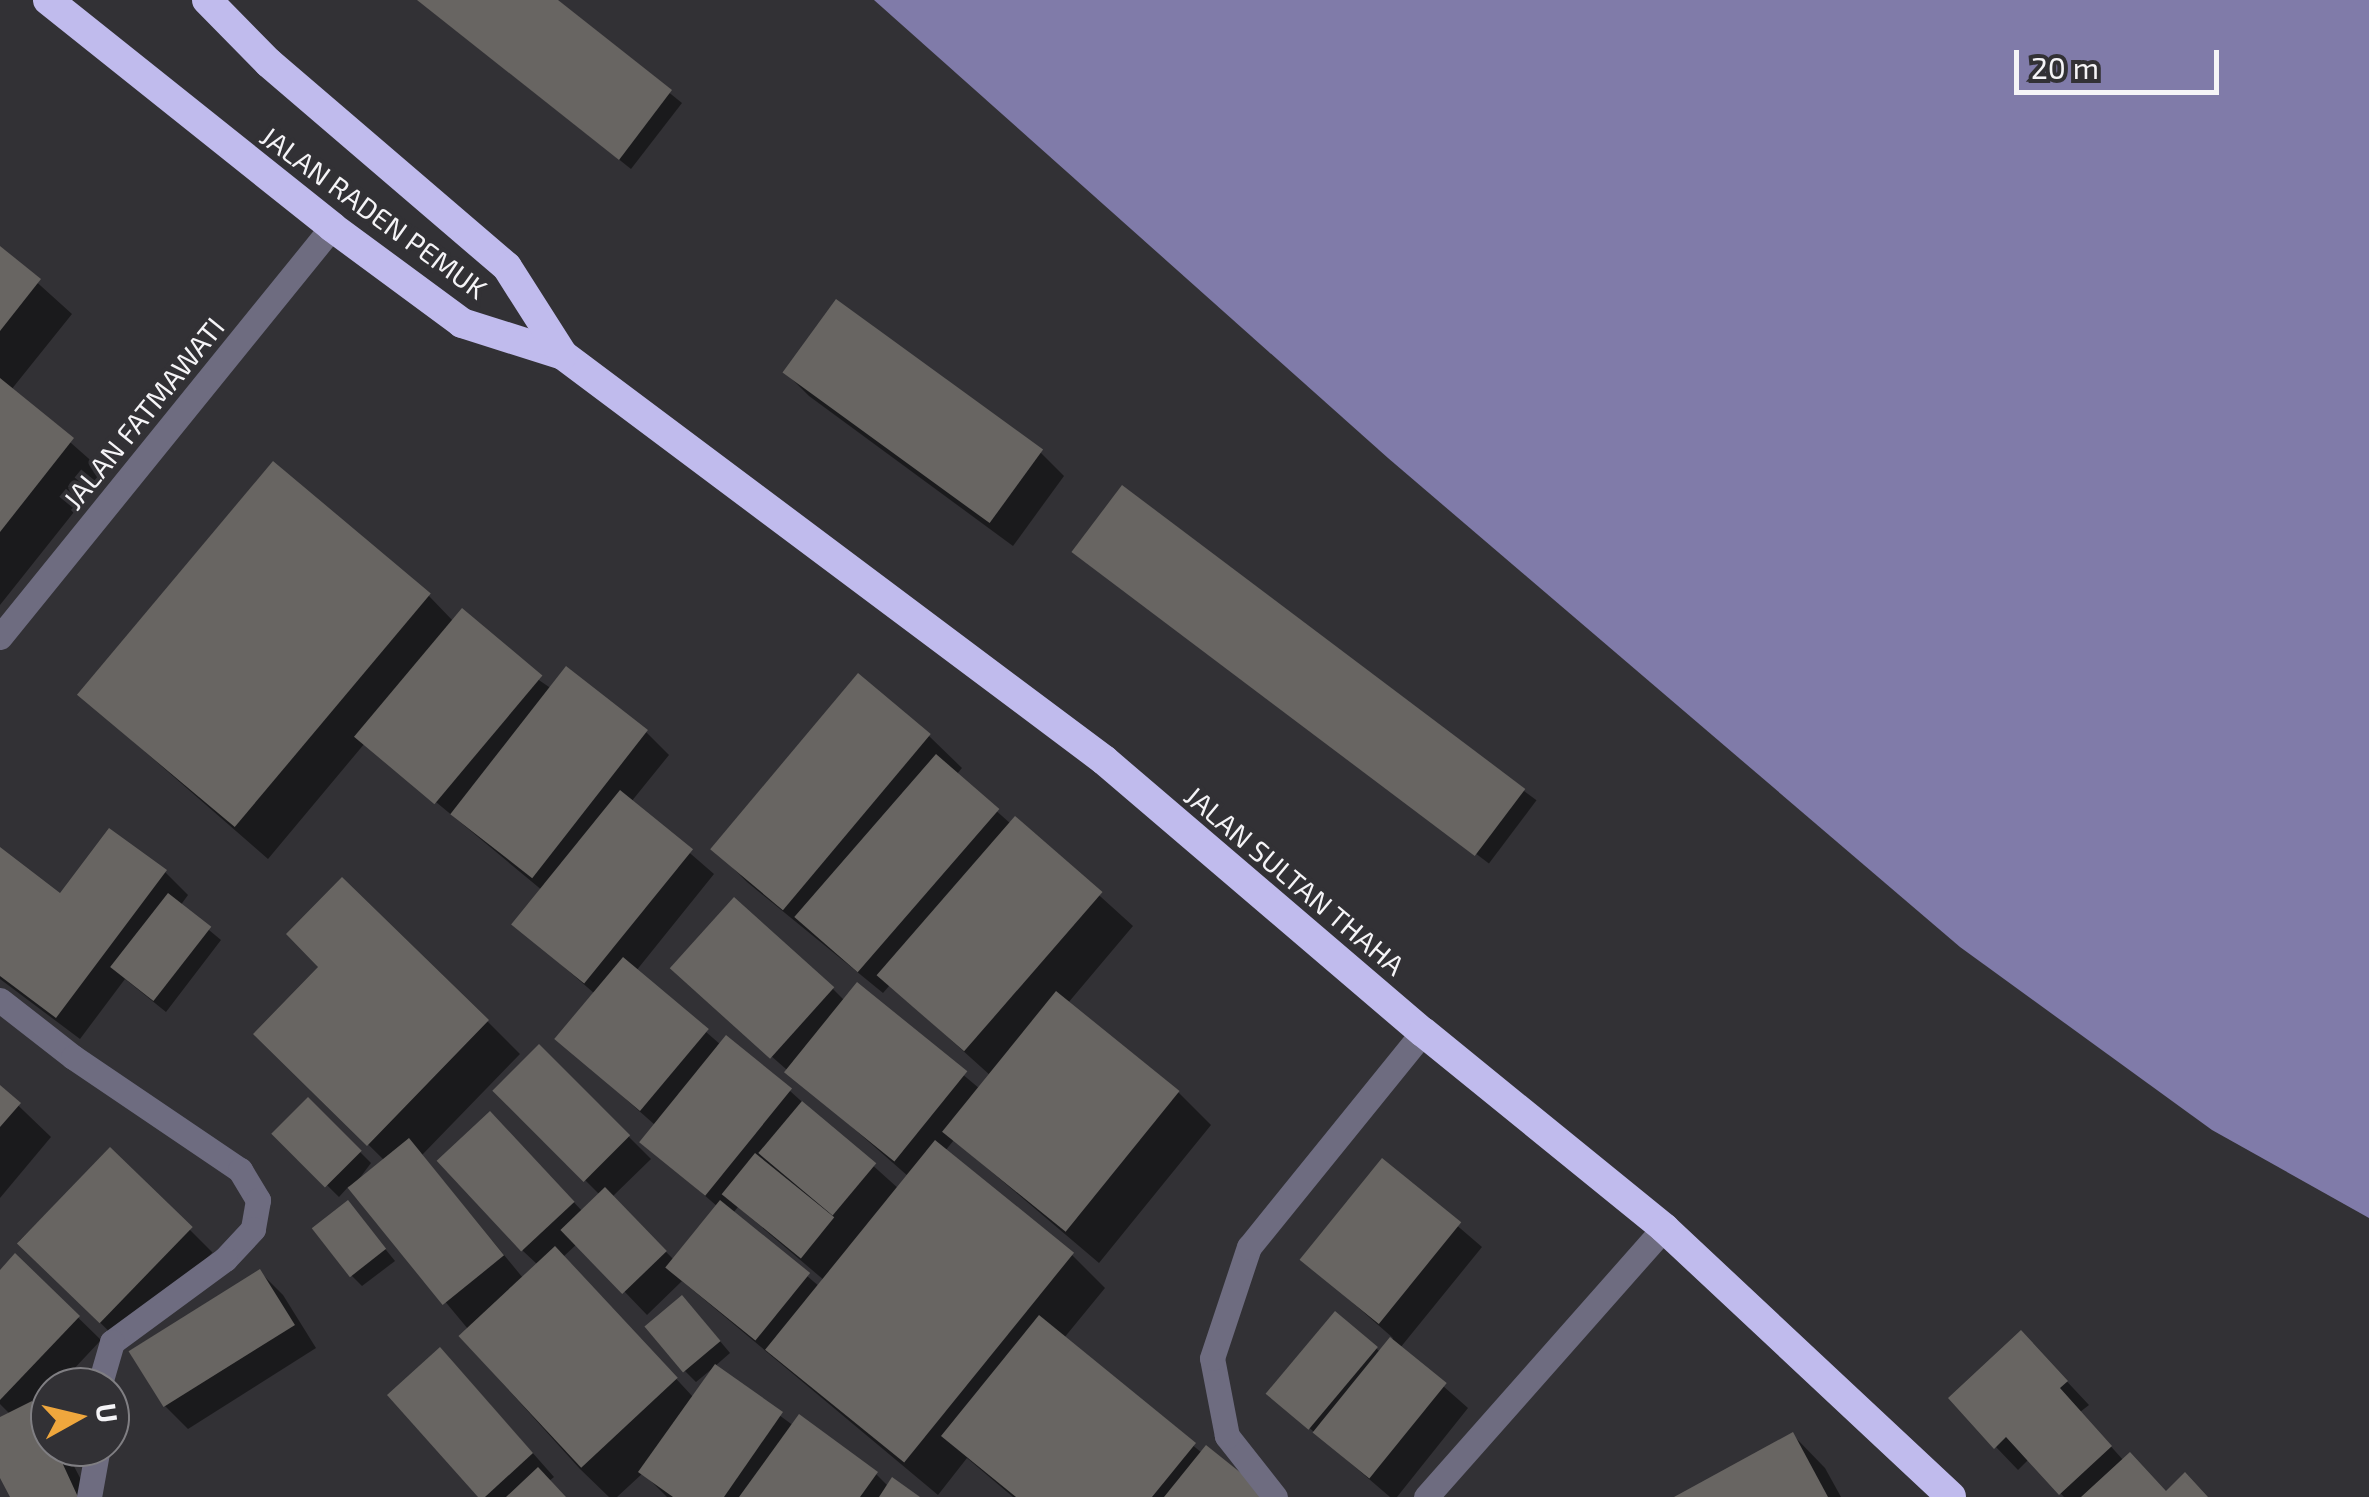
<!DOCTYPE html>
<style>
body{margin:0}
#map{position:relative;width:2369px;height:1497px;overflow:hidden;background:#323135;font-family:"Exo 2",sans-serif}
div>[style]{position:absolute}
.water>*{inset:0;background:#807ba9}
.shadow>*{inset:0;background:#0007;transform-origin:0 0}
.building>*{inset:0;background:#686562;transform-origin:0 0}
.lane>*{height:25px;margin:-12.5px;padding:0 12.5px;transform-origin:12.5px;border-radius:12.5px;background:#6e6c80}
.street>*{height:25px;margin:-12.5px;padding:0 12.5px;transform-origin:12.5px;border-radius:12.5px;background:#6e6c80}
.highway>*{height:30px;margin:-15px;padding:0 15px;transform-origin:15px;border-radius:15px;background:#c0bbed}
span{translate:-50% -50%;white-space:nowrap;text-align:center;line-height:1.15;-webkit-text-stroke:8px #323135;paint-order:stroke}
.street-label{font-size:28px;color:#f5f4f7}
.north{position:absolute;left:30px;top:1367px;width:100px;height:100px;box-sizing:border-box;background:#323135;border:2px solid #807f83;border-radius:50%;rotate:82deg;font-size:28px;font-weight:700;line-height:40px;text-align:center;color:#f5f4f7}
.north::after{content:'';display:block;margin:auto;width:35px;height:45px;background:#efa73d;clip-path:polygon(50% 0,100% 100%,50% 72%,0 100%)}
.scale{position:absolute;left:2014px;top:50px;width:205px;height:45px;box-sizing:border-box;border:5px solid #f5f4f7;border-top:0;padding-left:12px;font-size:30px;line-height:35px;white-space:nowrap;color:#f5f4f7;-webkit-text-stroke:8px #323135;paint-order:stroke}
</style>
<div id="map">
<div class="water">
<i style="clip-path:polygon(874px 0,2369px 0,2369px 1218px,2212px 1130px,1960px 947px,1388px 458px)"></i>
</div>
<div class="shadow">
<i style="clip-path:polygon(418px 0,554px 0,682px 103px,631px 169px)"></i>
<i style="clip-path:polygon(0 249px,72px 314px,11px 390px,105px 473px,0 605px)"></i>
<i style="clip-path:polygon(836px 302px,1041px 453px,1064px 476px,1013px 546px,809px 396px,786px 373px)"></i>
<i style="left:1122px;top:488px;width:519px;height:79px;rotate:37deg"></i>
<i style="clip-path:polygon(evenodd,429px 596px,454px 622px,552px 689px,646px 732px,669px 755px,631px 802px,714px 874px,636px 971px,721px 1045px,790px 1091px,899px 1189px,909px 1177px,696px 990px,833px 989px,845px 1001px,857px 985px,980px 1089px,991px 1076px,890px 985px,883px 993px,747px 882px,715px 850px,929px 736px,962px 768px,956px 775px,1011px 824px,1015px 819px,1133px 926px,1068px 1003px,1179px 1093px,1211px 1125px,1099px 1263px,954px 1140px,945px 1151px,1072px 1255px,1105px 1288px,1064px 1338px,1202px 1453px,1267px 1497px,1013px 1497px,967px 1458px,938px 1495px,682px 1281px,647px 1315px,578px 1243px,563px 1257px,694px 1398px,713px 1368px,696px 1382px,685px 1371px,693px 1309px,730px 1353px,714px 1367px,794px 1426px,876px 1474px,889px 1487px,916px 1497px,667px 1497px,643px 1473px,617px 1497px,609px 1497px,580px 1469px,460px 1336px,468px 1329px,349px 1186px,339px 1197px,275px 1134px,308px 1100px,371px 1163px,353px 1187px,385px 1161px,256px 1034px,487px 1021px,520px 1054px,422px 1155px,523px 1278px,538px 1265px,523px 1251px,513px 1137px,583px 1212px,600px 1195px,496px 1091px,539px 1047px,651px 1159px,612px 1197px,675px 1261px,718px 1207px,642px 1141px,655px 1125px,558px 1039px,595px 994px,516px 925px,543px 891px,365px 743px,268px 859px,80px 695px,429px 596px,738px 1207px,825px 1281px,820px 1287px,733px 1213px,738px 1207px)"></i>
<i style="clip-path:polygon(0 850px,60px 897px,165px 872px,188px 895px,180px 906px,221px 940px,166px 1012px,125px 979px,80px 1039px,0 979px)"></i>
<i style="clip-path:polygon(0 1088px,51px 1137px,0 1198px)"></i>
<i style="left:110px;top:1150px;width:145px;height:129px;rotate:45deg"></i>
<i style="clip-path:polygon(1383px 1162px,1482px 1247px,1400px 1348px,1468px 1408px,1397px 1497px,1390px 1497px,1271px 1395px,1376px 1348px,1381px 1353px,1393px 1338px,1304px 1260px)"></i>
<i style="clip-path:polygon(348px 1203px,395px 1261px,362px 1286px,351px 1275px)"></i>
<i style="clip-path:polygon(16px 1257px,101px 1340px,57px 1387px,50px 1387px,50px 1394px,36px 1409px,50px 1423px,50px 1447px,64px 1447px,90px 1497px,13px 1497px,0 1473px,0 1420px,10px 1414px,0 1404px,0 1274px)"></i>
<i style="clip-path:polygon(260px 1272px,283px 1295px,316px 1348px,188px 1429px,165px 1406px)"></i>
<i style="clip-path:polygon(2043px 1356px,2089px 1405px,2080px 1412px,2124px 1461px,2166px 1493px,2206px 1497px,2064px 1497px,2029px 1459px,2018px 1470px,1996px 1447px)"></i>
<i style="clip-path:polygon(462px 1373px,554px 1477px,549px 1481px,564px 1497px,481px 1497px)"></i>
<i style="clip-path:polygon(1793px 1435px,1825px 1468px,1841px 1497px,1679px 1497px)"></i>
</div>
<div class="building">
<i style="clip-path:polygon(417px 0,558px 0,672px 90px,619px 160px)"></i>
<i style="clip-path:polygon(0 246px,41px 279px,0 331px)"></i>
<i style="left:836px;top:299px;width:256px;height:91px;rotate:36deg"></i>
<i style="clip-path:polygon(0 378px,74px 438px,0 532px)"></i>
<i style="left:273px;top:461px;width:206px;height:305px;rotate:40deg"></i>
<i style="left:1122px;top:485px;width:505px;height:84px;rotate:37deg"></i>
<i style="left:462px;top:608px;width:105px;height:168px;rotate:40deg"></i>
<i style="left:566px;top:666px;width:104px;height:188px;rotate:38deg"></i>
<i style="left:858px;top:673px;width:95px;height:230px;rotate:40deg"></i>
<i style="left:936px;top:754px;width:84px;height:216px;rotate:41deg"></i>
<i style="left:620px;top:790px;width:94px;height:173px;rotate:39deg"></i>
<i style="left:1015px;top:816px;width:116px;height:211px;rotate:41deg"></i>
<i style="clip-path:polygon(109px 828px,167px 870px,56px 1018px,0 976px,0 847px,60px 893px)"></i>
<i style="clip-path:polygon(342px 877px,489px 1020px,367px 1146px,253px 1034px,318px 967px,286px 934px)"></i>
<i style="left:168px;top:893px;width:55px;height:94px;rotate:38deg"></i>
<i style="left:734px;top:897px;width:135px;height:96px;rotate:42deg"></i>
<i style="left:623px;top:957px;width:112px;height:107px;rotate:40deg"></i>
<i style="left:857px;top:982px;width:142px;height:116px;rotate:39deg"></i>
<i style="left:1056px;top:991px;width:159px;height:181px;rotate:39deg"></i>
<i style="left:726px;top:1035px;width:85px;height:138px;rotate:39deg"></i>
<i style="left:539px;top:1044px;width:129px;height:66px;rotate:45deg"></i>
<i style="clip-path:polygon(0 1085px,21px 1103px,0 1127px)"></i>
<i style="left:308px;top:1097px;width:76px;height:52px;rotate:45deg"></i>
<i style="left:802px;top:1101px;width:97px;height:68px;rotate:40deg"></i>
<i style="left:490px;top:1111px;width:124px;height:73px;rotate:47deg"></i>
<i style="left:409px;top:1138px;width:151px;height:79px;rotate:51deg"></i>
<i style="left:935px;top:1140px;width:179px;height:270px;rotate:39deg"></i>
<i style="left:110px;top:1147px;width:115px;height:134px;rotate:44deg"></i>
<i style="left:755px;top:1153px;width:102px;height:53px;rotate:39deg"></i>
<i style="left:1382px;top:1158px;width:102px;height:131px;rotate:39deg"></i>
<i style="left:605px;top:1187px;width:89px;height:62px;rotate:46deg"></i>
<i style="left:348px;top:1200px;width:62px;height:46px;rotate:52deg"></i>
<i style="left:720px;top:1200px;width:116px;height:87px;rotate:39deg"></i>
<i style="left:555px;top:1246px;width:180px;height:132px;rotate:47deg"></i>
<i style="clip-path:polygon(15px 1253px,80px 1316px,0 1400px,0 1270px)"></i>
<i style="left:260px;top:1269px;width:66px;height:155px;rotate:58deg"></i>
<i style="left:682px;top:1295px;width:60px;height:49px;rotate:50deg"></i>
<i style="left:1335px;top:1311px;width:56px;height:108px;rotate:40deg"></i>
<i style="clip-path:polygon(1039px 1315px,1196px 1443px,1152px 1497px,1016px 1497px,941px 1436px)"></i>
<i style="clip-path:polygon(2021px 1330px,2068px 1381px,2060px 1388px,2112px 1446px,2059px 1495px,2006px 1437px,1994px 1449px,1948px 1398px)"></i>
<i style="left:1390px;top:1337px;width:73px;height:123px;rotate:39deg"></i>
<i style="clip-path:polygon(440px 1347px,533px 1453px,485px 1497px,478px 1497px,387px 1395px)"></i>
<i style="clip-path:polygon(715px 1364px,783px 1412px,724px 1497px,673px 1497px,638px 1472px)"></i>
<i style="clip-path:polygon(32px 1401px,50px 1437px,50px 1447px,55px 1447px,78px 1497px,10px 1497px,0 1478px,0 1417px)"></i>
<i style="clip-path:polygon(799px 1414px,878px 1472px,860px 1497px,739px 1497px)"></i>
<i style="clip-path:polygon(1793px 1432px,1828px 1497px,1674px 1497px)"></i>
<i style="clip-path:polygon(1206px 1445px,1271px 1497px,1164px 1497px)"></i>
<i style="clip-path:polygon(2130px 1452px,2166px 1491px,2185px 1472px,2208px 1497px,2081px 1497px)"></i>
<i style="clip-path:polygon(538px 1467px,566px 1497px,506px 1497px)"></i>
<i style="clip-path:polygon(892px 1477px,920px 1497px,879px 1497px)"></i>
</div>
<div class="lane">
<i style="left:1275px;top:1497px;width:78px;rotate:-128.2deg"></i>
<i style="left:1227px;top:1436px;width:79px;rotate:-100.9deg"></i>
<i style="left:1212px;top:1358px;width:117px;rotate:-71.6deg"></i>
<i style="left:1249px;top:1247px;width:277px;rotate:-51deg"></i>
<i style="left:1426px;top:1497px;width:359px;rotate:-48.5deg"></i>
</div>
<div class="street">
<i style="left:0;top:637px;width:528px;rotate:-51deg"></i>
<i style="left:0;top:1000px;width:93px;rotate:38deg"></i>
<i style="left:73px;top:1057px;width:202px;rotate:34.1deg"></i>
<i style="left:240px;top:1170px;width:35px;rotate:59deg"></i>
<i style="left:258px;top:1200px;width:29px;rotate:100deg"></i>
<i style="left:253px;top:1229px;width:41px;rotate:133deg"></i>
<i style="left:225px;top:1259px;width:140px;rotate:143.7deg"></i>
<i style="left:112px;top:1342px;width:47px;rotate:106.1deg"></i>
<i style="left:89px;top:1497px;width:51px;rotate:-79.8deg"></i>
</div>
<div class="highway">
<i style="left:48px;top:0;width:364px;rotate:38.6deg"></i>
<i style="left:332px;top:227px;width:162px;rotate:36.4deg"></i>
<i style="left:462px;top:323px;width:106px;rotate:17.6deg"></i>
<i style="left:563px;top:355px;width:676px;rotate:36.82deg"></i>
<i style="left:1104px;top:760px;width:419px;rotate:40.5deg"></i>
<i style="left:1423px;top:1032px;width:311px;rotate:39.1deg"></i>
<i style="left:1664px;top:1228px;width:393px;rotate:43.1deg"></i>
<i style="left:207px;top:0;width:88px;rotate:45.5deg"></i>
<i style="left:269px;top:63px;width:313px;rotate:40.6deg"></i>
<i style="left:507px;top:267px;width:104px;rotate:57.5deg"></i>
</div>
<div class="street-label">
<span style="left:374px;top:212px;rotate:36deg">JALAN RADEN PEMUK</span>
<span style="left:143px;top:413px;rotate:-51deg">JALAN FATMAWATI</span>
<span style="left:1295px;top:880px;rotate:40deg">JALAN SULTAN THAHA</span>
</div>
<div class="north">U</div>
<div class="scale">20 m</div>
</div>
